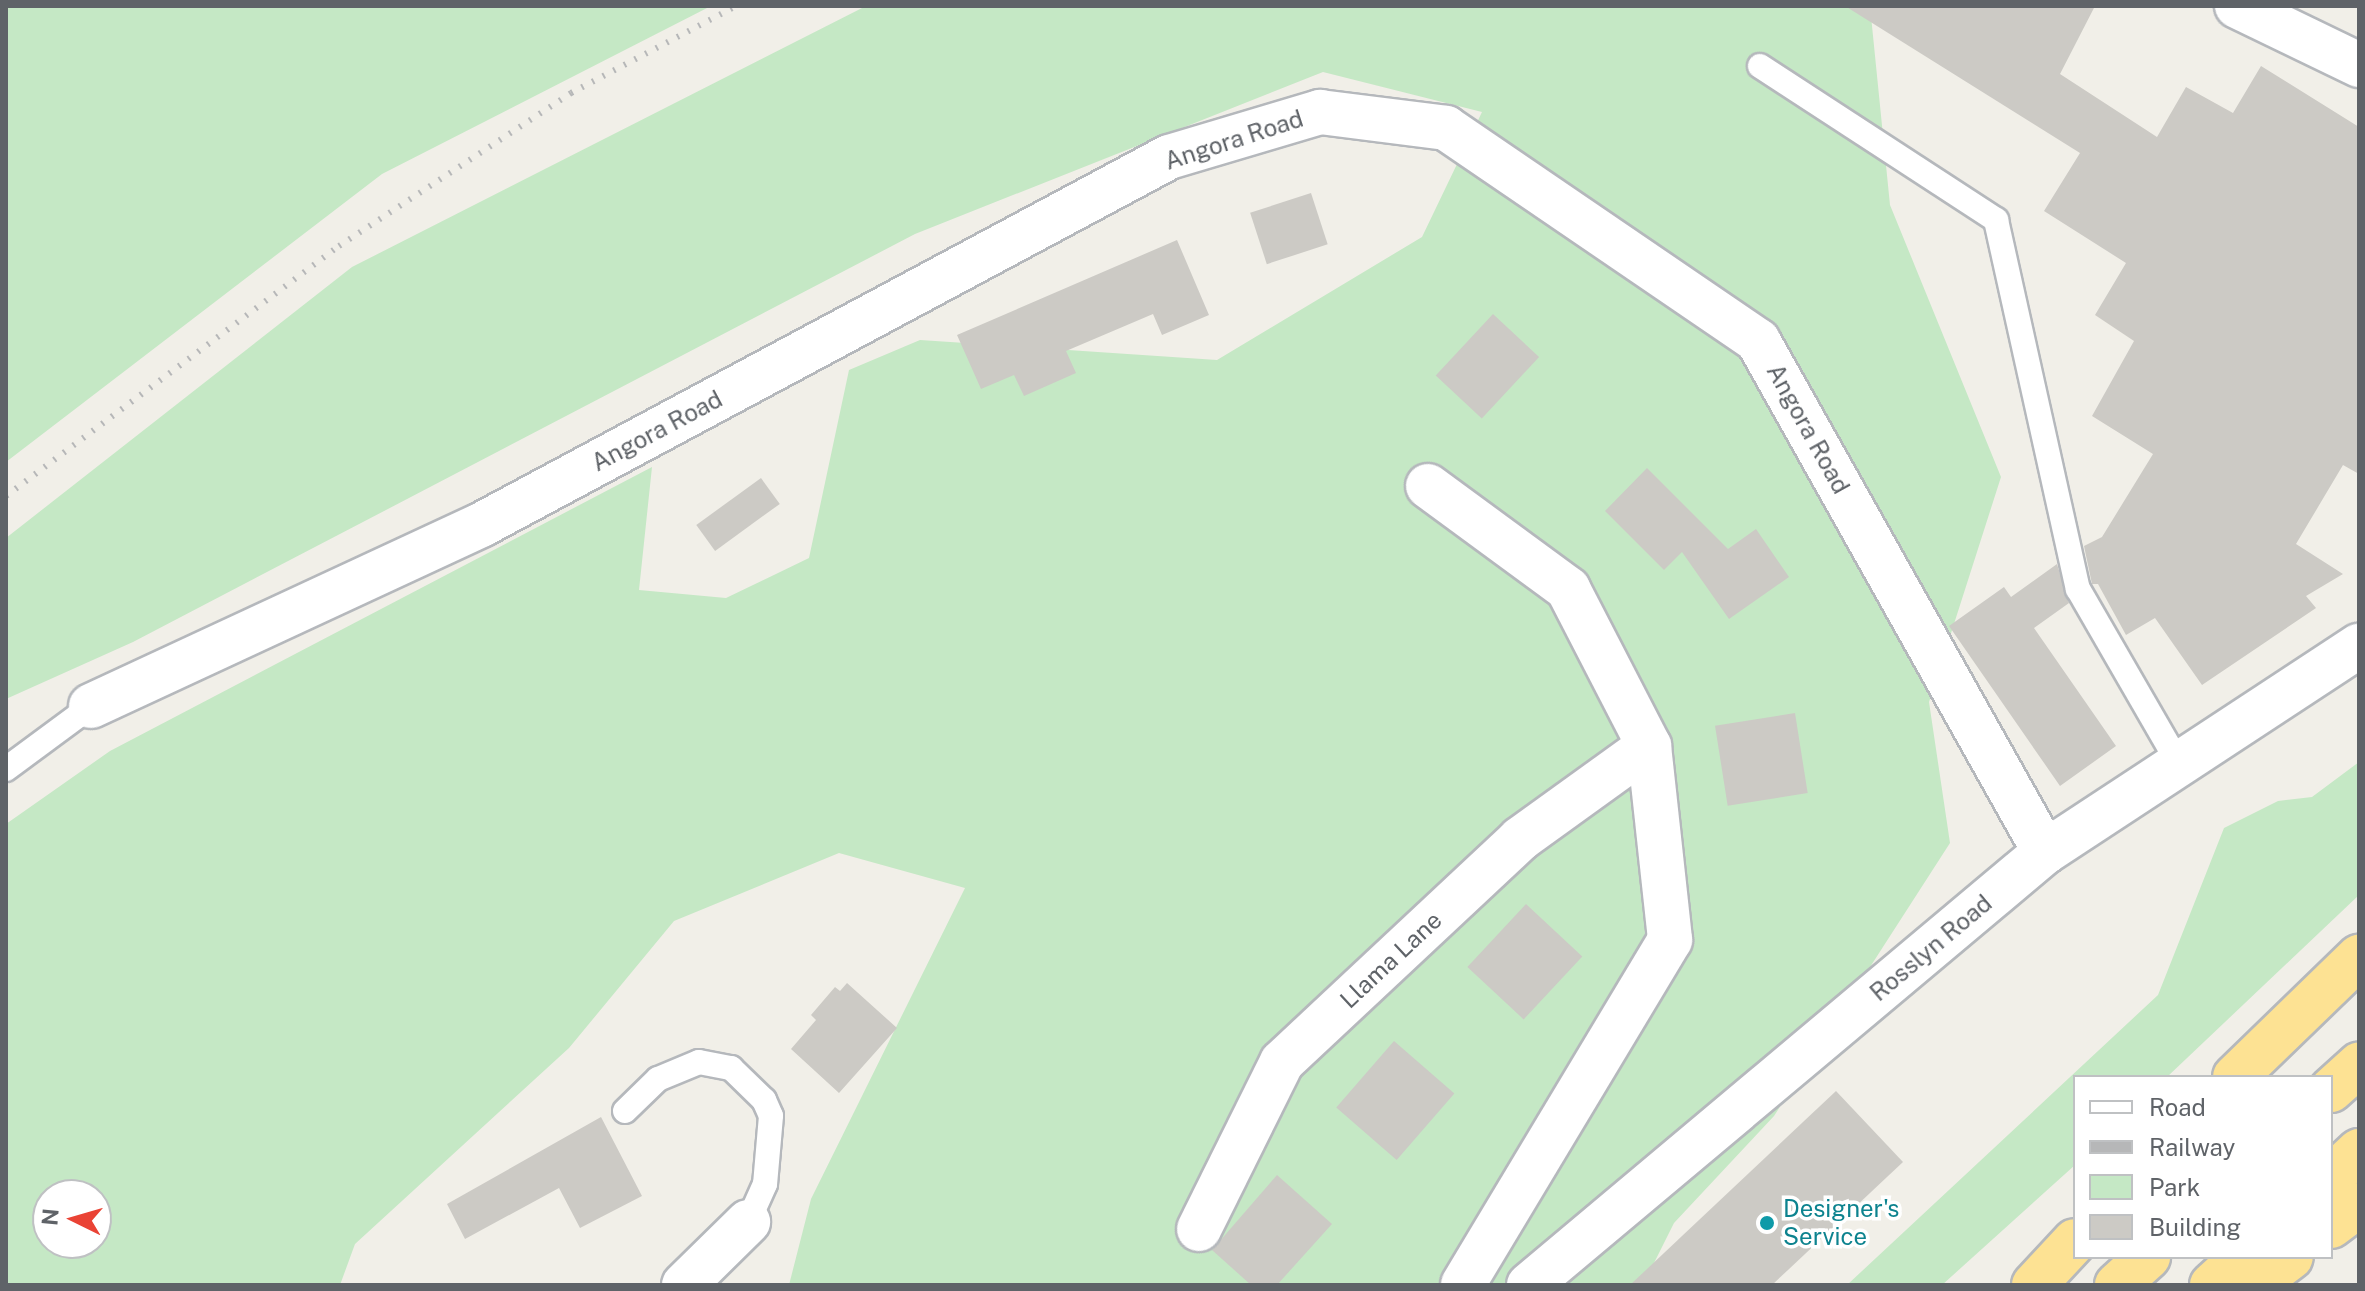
<!DOCTYPE html>
<style>
body{margin:0}
#map{position:relative;width:2365px;height:1291px;overflow:hidden;background:#f1efe8;font-family:"Public Sans",sans-serif}
div>[style]{position:absolute}
.green>*{inset:0;background:#c5e8c5}
.building>*{inset:0;background:#cccac5;transform-origin:0 0}
.roads{filter:drop-shadow(2px 0 #b5b8bc) drop-shadow(-2px 0 #b5b8bc) drop-shadow(0 2px #b5b8bc) drop-shadow(0 -2px #b5b8bc)}
.service>*{height:24px;margin:-12px;padding:0 12px;transform-origin:12px;border-radius:12px;background:#fff}
.minor>*{height:44px;margin:-22px;padding:0 22px;transform-origin:22px;border-radius:22px;background:#fff}
.tertiary>*{height:44px;margin:-22px;padding:0 22px;transform-origin:22px;border-radius:22px;background:#fff}
.motorway>*{height:44px;margin:-22px;padding:0 22px;transform-origin:22px;border-radius:22px;background:#fde293}
.rail>*{height:6px;margin-top:-3px;transform-origin:0;background:repeating-linear-gradient(90deg,#b6b7b8 0 2px,transparent 0 12px)}
.dots>*{width:22px;height:22px;translate:-50% -50%;box-sizing:border-box;border:4px solid #fff;border-radius:50%}
span{translate:-50% -50%;white-space:nowrap;text-align:center;line-height:1.15;-webkit-text-stroke:7px #fff;paint-order:stroke}
.street-label{font-size:24px;color:#5f6368}
.culture-label{font-size:24px;color:#0d838f}
.left{translate:0 -50%;text-align:left}
.frame{position:absolute;inset:0;border:8px solid #5f6368;pointer-events:none}
.legend{position:absolute;left:2073px;top:1075px;width:260px;height:184px;box-sizing:border-box;background:#fff;border:2px solid #bfc1c3;margin:0;padding:10px 14px;list-style:none;font-size:24px;color:#5f6368}
.legend li{display:flex;align-items:center;gap:16px;height:40px}
.legend b{width:40px;border:2px solid #bfc1c3}
.north{position:absolute;left:32px;top:1179px;width:80px;height:80px;box-sizing:border-box;background:#fff;border:2px solid #bfc1c3;border-radius:50%;rotate:275deg;font-size:22px;font-weight:700;line-height:32px;text-align:center;color:#5f6368}
.north::after{content:'';display:block;margin:auto;width:28px;height:36px;background:#ea4335;clip-path:polygon(50% 0,100% 100%,50% 72%,0 100%)}
</style>
<div id="map">
<div class="green">
<i style="clip-path:polygon(6px 6px,711px 6px,382px 174px,6px 462px)"></i>
<i style="clip-path:polygon(evenodd,866px 6px,1870px 6px,1890px 205px,2001px 477px,1929px 702px,1950px 843px,1774px 1116px,1674px 1223px,1643px 1285px,789px 1285px,811px 1199px,965px 888px,839px 853px,674px 921px,569px 1048px,355px 1244px,340px 1285px,6px 1285px,6px 824px,110px 751px,652px 467px,639px 590px,726px 598px,809px 558px,849px 370px,920px 340px,1217px 360px,1422px 237px,1482px 112px,1323px 72px,915px 234px,133px 642px,6px 699px,6px 538px,352px 267px,866px 6px,48px 1195px,96px 1195px,96px 1243px,48px 1243px,48px 1195px)"></i>
<i style="clip-path:polygon(2359px 762px,2359px 895px,2167px 1077px,2075px 1077px,2075px 1165px,1942px 1285px,1847px 1285px,2158px 995px,2224px 828px,2278px 801px,2312px 797px)"></i>
</div>
<div class="building">
<i style="clip-path:polygon(1845px 6px,2095px 6px,2060px 74px,2157px 137px,2186px 87px,2233px 113px,2261px 66px,2359px 127px,2359px 474px,2343px 465px,2296px 544px,2343px 574px,2306px 596px,2316px 608px,2202px 685px,2155px 618px,2126px 635px,2098px 584px,2092px 584px,2084px 546px,2102px 537px,2153px 454px,2092px 416px,2134px 341px,2095px 315px,2126px 263px,2044px 211px,2080px 153px)"></i>
<i style="left:1311px;top:193px;width:54px;height:64px;rotate:72deg"></i>
<i style="clip-path:polygon(1177px 240px,1209px 315px,1162px 335px,1153px 314px,1066px 351px,1076px 373px,1024px 396px,1014px 375px,981px 389px,957px 335px)"></i>
<i style="left:1493px;top:314px;width:63px;height:84px;rotate:43deg"></i>
<i style="clip-path:polygon(1647px 468px,1728px 549px,1756px 529px,1789px 577px,1729px 619px,1682px 552px,1664px 570px,1605px 511px)"></i>
<i style="left:761px;top:478px;width:32px;height:80px;rotate:54deg"></i>
<i style="clip-path:polygon(2057px 564px,2069px 603px,2034px 628px,2116px 746px,2060px 786px,1949px 626px,2004px 587px,2011px 597px)"></i>
<i style="left:1795px;top:713px;width:81px;height:81px;rotate:81deg"></i>
<i style="left:1526px;top:904px;width:77px;height:86px;rotate:43deg"></i>
<i style="clip-path:polygon(847px 983px,897px 1028px,839px 1093px,791px 1049px,816px 1020px,811px 1015px,835px 987px,840px 991px)"></i>
<i style="left:1394px;top:1041px;width:80px;height:88px;rotate:41deg"></i>
<i style="clip-path:polygon(1836px 1091px,1903px 1162px,1772px 1285px,1630px 1285px)"></i>
<i style="clip-path:polygon(601px 1117px,642px 1196px,580px 1228px,559px 1188px,465px 1239px,447px 1204px)"></i>
<i style="clip-path:polygon(1277px 1175px,1332px 1224px,1277px 1285px,1251px 1285px,1212px 1250px)"></i>
</div>
<div class="roads">
<div class="service">
<i style="left:1760px;top:66px;width:282px;rotate:33.1deg"></i>
<i style="left:1996px;top:220px;width:378px;rotate:77.5deg"></i>
<i style="left:2078px;top:589px;width:202px;rotate:60deg"></i>
<i style="left:6px;top:769px;width:106px;rotate:-36.5deg"></i>
<i style="left:625px;top:1111px;width:46px;rotate:-44.1deg"></i>
<i style="left:658px;top:1079px;width:44px;rotate:-22.5deg"></i>
<i style="left:699px;top:1062px;width:33px;rotate:11deg"></i>
<i style="left:731px;top:1068px;width:46px;rotate:44.1deg"></i>
<i style="left:764px;top:1100px;width:17px;rotate:66deg"></i>
<i style="left:771px;top:1116px;width:68px;rotate:95deg"></i>
<i style="left:765px;top:1184px;width:42px;rotate:114.1deg"></i>
</div>
<div class="minor">
<i style="left:2237px;top:6px;width:136px;rotate:25.8deg"></i>
<i style="left:1428px;top:486px;width:174px;rotate:36.3deg"></i>
<i style="left:1568px;top:589px;width:177px;rotate:62.7deg"></i>
<i style="left:1649px;top:746px;width:195px;rotate:83.8deg"></i>
<i style="left:1670px;top:940px;width:402px;rotate:121deg"></i>
<i style="left:91px;top:706px;width:430px;rotate:-24.9deg"></i>
<i style="left:481px;top:525px;width:780px;rotate:-28.14deg"></i>
<i style="left:1169px;top:157px;width:158px;rotate:-16.6deg"></i>
<i style="left:1320px;top:112px;width:127px;rotate:7.2deg"></i>
<i style="left:1446px;top:128px;width:378px;rotate:34.3deg"></i>
<i style="left:1758px;top:341px;width:586px;rotate:60.68deg"></i>
<i style="left:1199px;top:1229px;width:186px;rotate:-63.6deg"></i>
<i style="left:1282px;top:1062px;width:326px;rotate:-43.1deg"></i>
<i style="left:1520px;top:839px;width:159px;rotate:-35.8deg"></i>
<i style="left:684px;top:1285px;width:90px;rotate:-44.5deg"></i>
</div>
<div class="tertiary">
<i style="left:1529px;top:1285px;width:674px;rotate:-40deg"></i>
<i style="left:2045px;top:852px;width:376px;rotate:-33.3deg"></i>
</div>
<div class="motorway">
<i style="left:2235px;top:1077px;width:173px;rotate:-44.1deg"></i>
<i style="left:2331px;top:1090px;width:38px;rotate:-42deg"></i>
<i style="left:2331px;top:1177px;width:38px;rotate:-43deg"></i>
<i style="left:2331px;top:1226px;width:35px;rotate:-37deg"></i>
<i style="left:2034px;top:1285px;width:60px;rotate:-47deg"></i>
<i style="left:2117px;top:1285px;width:42px;rotate:-42.1deg"></i>
<i style="left:2212px;top:1285px;width:42px;rotate:-42.1deg"></i>
<i style="left:2254px;top:1285px;width:46px;rotate:-37.1deg"></i>
</div>
</div>
<div class="rail">
<i style="left:6px;top:496px;width:416px;rotate:-36.9deg"></i>
<i style="left:339px;top:246px;width:278px;rotate:-33.4deg"></i>
<i style="left:571px;top:93px;width:187px;rotate:-27.8deg"></i>
</div>
<div class="dots">
<i style="left:1767px;top:1223px;background:#0f9aa8"></i>
</div>
<div class="street-label">
<span style="left:1234px;top:140px;rotate:-18deg">Angora Road</span>
<span style="left:1808px;top:429px;rotate:61deg">Angora Road</span>
<span style="left:657px;top:431px;rotate:-28deg">Angora Road</span>
<span style="left:1931px;top:948px;rotate:-40deg">Rosslyn Road</span>
<span style="left:1391px;top:960px;rotate:-43deg">Llama Lane</span>
</div>
<div class="culture-label">
<span class="left" style="left:1783px;top:1223px">Designer's<br>Service</span>
</div>
<div class="frame"></div>
<ul class="legend">
<li><b style="height:10px;background:#fff"></b>Road</li>
<li><b style="height:10px;background:#b6b7b8"></b>Railway</li>
<li><b style="height:22px;background:#c5e8c5"></b>Park</li>
<li><b style="height:22px;background:#cccac5"></b>Building</li>
</ul>
<div class="north">N</div>
</div>
